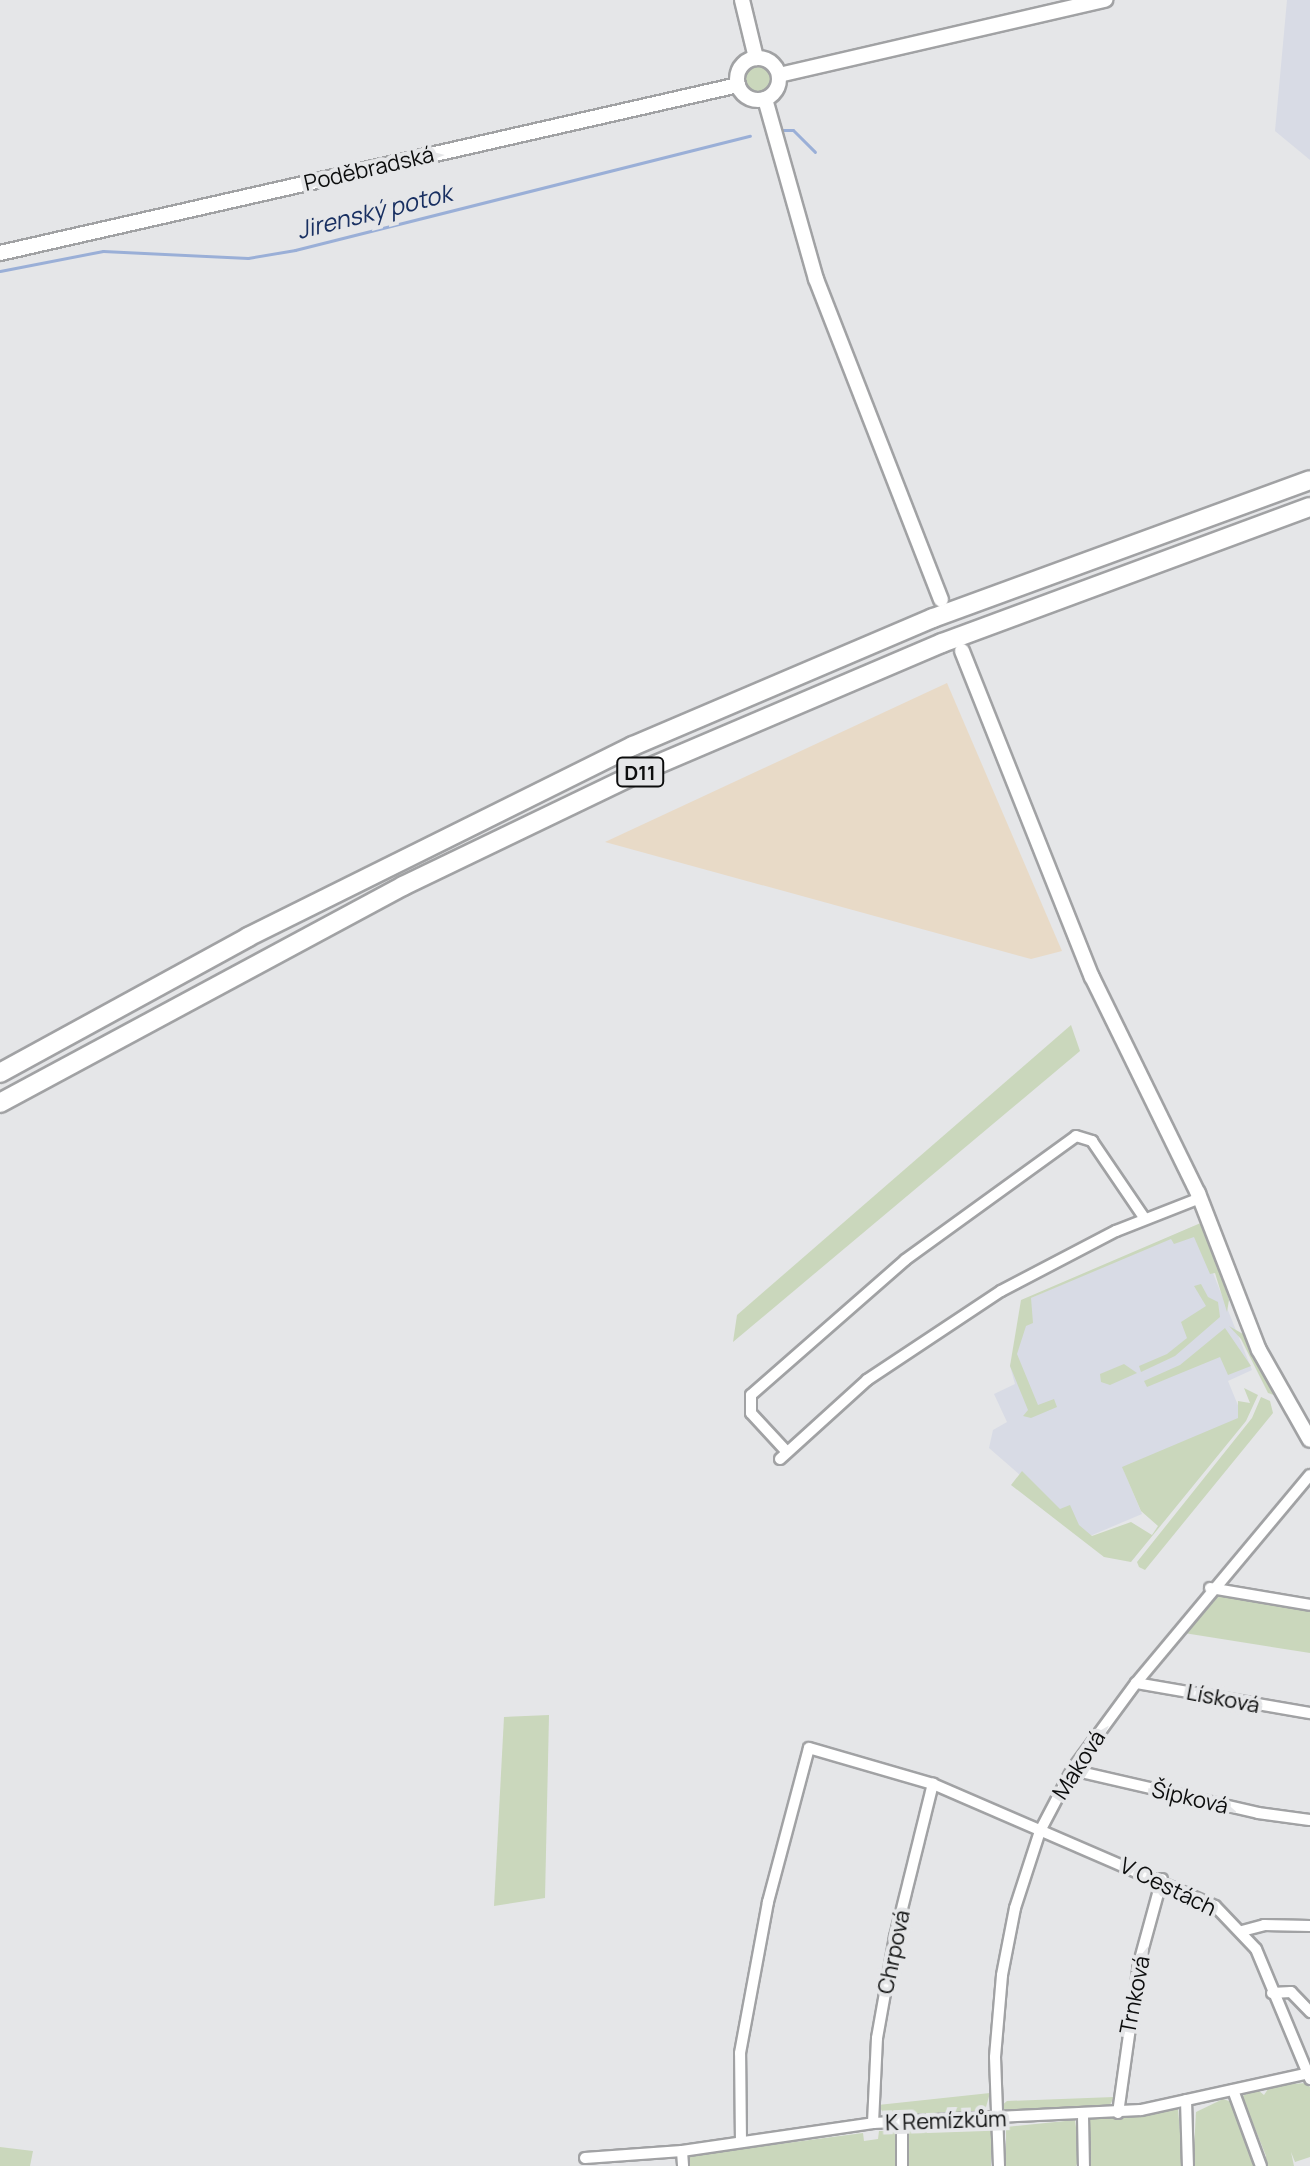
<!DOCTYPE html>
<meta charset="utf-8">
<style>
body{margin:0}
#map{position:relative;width:1310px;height:2166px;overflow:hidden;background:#e5e6e8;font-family:Manrope,sans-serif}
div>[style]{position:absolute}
.built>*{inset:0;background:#d8dbe5}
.industrial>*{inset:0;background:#e8dac7}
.green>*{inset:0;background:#cad7bc;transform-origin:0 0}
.round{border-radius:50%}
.stream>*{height:3px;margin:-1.5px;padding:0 1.5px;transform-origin:1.5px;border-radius:1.5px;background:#9aafd7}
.roads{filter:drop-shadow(2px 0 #a1a2a4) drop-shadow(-2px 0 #a1a2a4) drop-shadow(0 2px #a1a2a4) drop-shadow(0 -2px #a1a2a4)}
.street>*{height:10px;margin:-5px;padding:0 5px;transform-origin:5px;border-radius:5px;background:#fff}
.secondary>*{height:14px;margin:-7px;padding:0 7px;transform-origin:7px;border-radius:7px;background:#fff}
.secondary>.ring{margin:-7px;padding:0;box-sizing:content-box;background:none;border:14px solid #fff;border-radius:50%}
.highway>*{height:18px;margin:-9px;padding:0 9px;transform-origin:9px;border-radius:9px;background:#fff}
span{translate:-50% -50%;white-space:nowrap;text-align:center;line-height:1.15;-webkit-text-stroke:8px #e5e6e8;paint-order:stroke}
.shield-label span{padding:2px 6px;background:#e5e6e8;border:2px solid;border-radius:6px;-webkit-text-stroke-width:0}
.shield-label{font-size:20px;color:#0c0d0d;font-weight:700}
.street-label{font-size:22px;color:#0c0d0d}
.water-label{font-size:24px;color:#182f61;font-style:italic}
</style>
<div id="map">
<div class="built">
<i style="clip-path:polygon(1287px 0,1310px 0,1310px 160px,1275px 131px)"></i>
<i style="clip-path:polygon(1194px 1226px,1252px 1370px,1228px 1381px,1244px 1420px,1124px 1471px,1142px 1514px,1090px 1536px,989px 1448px,993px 1430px,1007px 1422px,994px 1394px,1015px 1384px,1010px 1366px,1031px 1298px)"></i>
</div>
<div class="industrial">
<i style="clip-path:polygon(947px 683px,1062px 951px,1031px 959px,605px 842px)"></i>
</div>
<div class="green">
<i class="round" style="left:744px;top:64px;width:30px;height:30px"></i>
<i style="clip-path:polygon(1071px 1025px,1080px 1051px,733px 1342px,737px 1315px)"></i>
<i style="clip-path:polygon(1203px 1222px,1229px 1300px,1227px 1312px,1215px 1273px,1210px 1274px,1194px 1237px,1174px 1244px,1171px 1239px,1031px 1298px,1033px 1323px,1026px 1326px,1017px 1354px,1038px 1405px,1054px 1399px,1057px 1407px,1031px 1418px,1023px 1416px,1028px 1410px,1010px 1366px,1021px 1300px)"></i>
<i style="clip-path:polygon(1201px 1284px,1208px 1297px,1218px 1302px,1220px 1317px,1175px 1356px,1141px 1372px,1139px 1366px,1167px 1354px,1187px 1338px,1181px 1322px,1206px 1306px,1194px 1286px)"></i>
<i style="clip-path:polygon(1229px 1326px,1243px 1334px,1277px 1396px,1268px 1393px,1241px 1339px)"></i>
<i style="clip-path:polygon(1225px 1328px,1251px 1366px,1228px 1375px,1220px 1357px,1147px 1387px,1144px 1381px,1180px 1365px)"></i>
<i style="clip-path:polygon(1124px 1364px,1137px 1373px,1110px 1385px,1101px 1382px,1100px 1374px)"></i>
<i style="clip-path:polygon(1244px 1388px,1258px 1395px,1246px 1421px,1131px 1562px,1104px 1557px,1011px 1485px,1022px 1471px,1060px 1509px,1070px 1505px,1079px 1525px,1092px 1536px,1131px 1522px,1152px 1535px,1158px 1526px,1141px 1511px,1122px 1467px,1238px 1418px,1238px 1401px,1250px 1403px)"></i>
<i style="clip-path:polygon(1261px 1397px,1270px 1401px,1273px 1413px,1145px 1570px,1139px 1567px,1137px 1562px,1252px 1418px)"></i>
<i style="clip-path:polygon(1218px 1595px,1310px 1610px,1310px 1653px,1184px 1633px)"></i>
<i style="clip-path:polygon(549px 1715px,545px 1898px,494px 1906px,504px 1717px)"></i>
<i style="clip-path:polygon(1305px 2083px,1310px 2087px,1310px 2157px,1295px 2162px,1291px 2152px,1294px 2166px,1263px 2166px,1266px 2156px,1242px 2096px,1258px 2090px,1264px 2095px,1270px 2086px)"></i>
<i style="clip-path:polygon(990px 2093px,984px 2114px,887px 2118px,878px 2105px)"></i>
<i style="clip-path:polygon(1114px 2097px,1109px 2107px,1004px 2112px,1001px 2106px,1007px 2101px)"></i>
<i style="clip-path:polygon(1223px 2099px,1232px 2102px,1258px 2166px,1193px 2166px,1196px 2112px)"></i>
<i style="clip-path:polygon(1178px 2109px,1183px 2166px,1087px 2166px,1090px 2119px)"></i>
<i style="clip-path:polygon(1075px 2120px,1080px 2158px,1076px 2166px,1006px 2166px,1006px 2127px)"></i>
<i style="left:991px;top:2128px;width:38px;height:84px;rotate:90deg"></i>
<i style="clip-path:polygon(879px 2131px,895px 2131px,895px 2166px,688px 2166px,688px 2156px,863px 2133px,864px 2141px,878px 2139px)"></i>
<i style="clip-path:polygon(0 2147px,33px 2151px,30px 2166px,0 2166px)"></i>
</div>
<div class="stream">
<i style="left:783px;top:130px;width:10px"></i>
<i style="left:793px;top:130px;width:31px;rotate:45deg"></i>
<i style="left:0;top:271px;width:105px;rotate:-11deg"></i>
<i style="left:103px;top:251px;width:145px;rotate:2.8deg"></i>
<i style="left:248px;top:258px;width:48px;rotate:-9.7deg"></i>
<i style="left:295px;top:250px;width:469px;rotate:-14.1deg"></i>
</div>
<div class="roads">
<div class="street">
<i style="left:787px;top:1452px;width:53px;rotate:-132.7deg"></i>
<i style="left:751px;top:1413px;width:18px;rotate:-90deg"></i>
<i style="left:751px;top:1395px;width:205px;rotate:-41.2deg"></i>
<i style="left:905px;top:1260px;width:211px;rotate:-35.9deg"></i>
<i style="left:1076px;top:1136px;width:17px;rotate:17deg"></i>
<i style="left:1092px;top:1141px;width:94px;rotate:55.8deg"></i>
<i style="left:780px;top:1459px;width:118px;rotate:-42.2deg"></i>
<i style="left:867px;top:1380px;width:161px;rotate:-33.6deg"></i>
<i style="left:1001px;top:1291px;width:130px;rotate:-27.6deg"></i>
<i style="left:1116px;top:1231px;width:90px;rotate:-21.4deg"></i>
<i style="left:1210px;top:1588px;width:101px;rotate:9.6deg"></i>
<i style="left:1136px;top:1683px;width:177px;rotate:9.8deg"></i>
<i style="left:1072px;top:1770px;width:191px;rotate:13deg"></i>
<i style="left:1258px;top:1813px;width:52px;rotate:7.7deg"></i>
<i style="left:1242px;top:1931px;width:23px;rotate:-15deg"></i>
<i style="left:1264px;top:1925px;width:46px;rotate:1.2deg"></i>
<i style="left:1272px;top:1993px;width:19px;rotate:-3deg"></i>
<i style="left:1291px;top:1992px;width:28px;rotate:46deg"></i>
<i style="left:1233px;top:2090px;width:81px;rotate:69.8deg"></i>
<i style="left:1186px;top:2100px;width:66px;rotate:88.3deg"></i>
<i style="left:1118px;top:2113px;width:151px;rotate:-82deg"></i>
<i style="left:1139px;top:1963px;width:87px;rotate:-74.7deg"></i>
<i style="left:1083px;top:2116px;width:50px;rotate:88.9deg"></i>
<i style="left:902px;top:2122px;width:44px;rotate:90deg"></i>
<i style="left:873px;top:2123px;width:85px;rotate:-87.3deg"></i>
<i style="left:877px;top:2038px;width:103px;rotate:-79.9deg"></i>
<i style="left:895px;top:1937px;width:158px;rotate:-76.1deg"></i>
<i style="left:741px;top:2142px;width:89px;rotate:-90.6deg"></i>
<i style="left:740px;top:2053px;width:154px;rotate:-79.5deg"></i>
<i style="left:768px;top:1902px;width:159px;rotate:-75.1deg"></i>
<i style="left:809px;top:1748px;width:129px;rotate:16.2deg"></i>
<i style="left:933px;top:1784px;width:307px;rotate:23.4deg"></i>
<i style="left:1215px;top:1906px;width:59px;rotate:46.4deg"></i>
<i style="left:1256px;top:1949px;width:141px;rotate:67.4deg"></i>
<i style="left:682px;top:2151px;width:15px;rotate:86deg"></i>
<i style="left:585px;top:2158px;width:97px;rotate:-4.1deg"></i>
<i style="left:682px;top:2151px;width:193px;rotate:-8.3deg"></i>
<i style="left:873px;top:2123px;width:268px;rotate:-2.8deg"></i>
<i style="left:1141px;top:2110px;width:168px;rotate:-12.4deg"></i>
<i style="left:999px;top:2166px;width:109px;rotate:-92.1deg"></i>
<i style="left:995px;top:2057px;width:82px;rotate:-85.1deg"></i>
<i style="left:1002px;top:1975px;width:68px;rotate:-79deg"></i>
<i style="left:1015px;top:1908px;width:81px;rotate:-72deg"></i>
<i style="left:1040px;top:1831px;width:69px;rotate:-62.3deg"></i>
<i style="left:1072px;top:1770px;width:108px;rotate:-53.7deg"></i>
<i style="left:1136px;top:1683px;width:271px;rotate:-50.1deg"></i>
</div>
<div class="secondary">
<i style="left:742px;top:0;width:60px;rotate:76.4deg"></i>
<i class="ring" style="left:737px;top:58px;width:28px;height:28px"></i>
<i style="left:779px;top:75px;width:335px;rotate:-13deg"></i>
<i style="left:765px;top:99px;width:187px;rotate:74.2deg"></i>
<i style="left:816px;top:279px;width:344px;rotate:68.7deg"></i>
<i style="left:0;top:253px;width:757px;rotate:-12.82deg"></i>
<i style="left:962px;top:651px;width:351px;rotate:68.3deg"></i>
<i style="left:1092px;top:977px;width:241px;rotate:63.9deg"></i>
<i style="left:1198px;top:1193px;width:168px;rotate:68.8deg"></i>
<i style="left:1259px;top:1350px;width:103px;rotate:60.5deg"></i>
</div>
<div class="highway">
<i style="left:0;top:1073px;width:283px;rotate:-28.7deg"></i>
<i style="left:248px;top:937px;width:430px;rotate:-26.4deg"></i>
<i style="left:633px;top:746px;width:326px;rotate:-23.1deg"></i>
<i style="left:933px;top:618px;width:401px;rotate:-20.1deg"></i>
<i style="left:0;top:1103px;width:458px;rotate:-28.3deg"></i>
<i style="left:403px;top:886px;width:265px;rotate:-25.7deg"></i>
<i style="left:642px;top:771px;width:326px;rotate:-23.1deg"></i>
<i style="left:942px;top:643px;width:392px;rotate:-20.3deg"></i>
</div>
</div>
<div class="shield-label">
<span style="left:640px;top:772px">D11</span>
</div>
<div class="street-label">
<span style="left:369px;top:169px;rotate:-13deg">Poděbradská</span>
<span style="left:1223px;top:1699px;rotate:11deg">Lísková</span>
<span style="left:1079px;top:1765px;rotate:-57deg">Maková</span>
<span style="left:1190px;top:1798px;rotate:13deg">Šípková</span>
<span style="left:1168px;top:1887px;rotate:26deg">V Cestách</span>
<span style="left:894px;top:1952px;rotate:-78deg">Chrpová</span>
<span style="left:1135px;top:1995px;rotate:-79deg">Trnková</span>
<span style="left:946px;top:2121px;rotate:-2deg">K Remízkům</span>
</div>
<div class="water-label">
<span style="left:374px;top:211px;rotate:-14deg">Jirenský potok</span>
</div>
</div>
